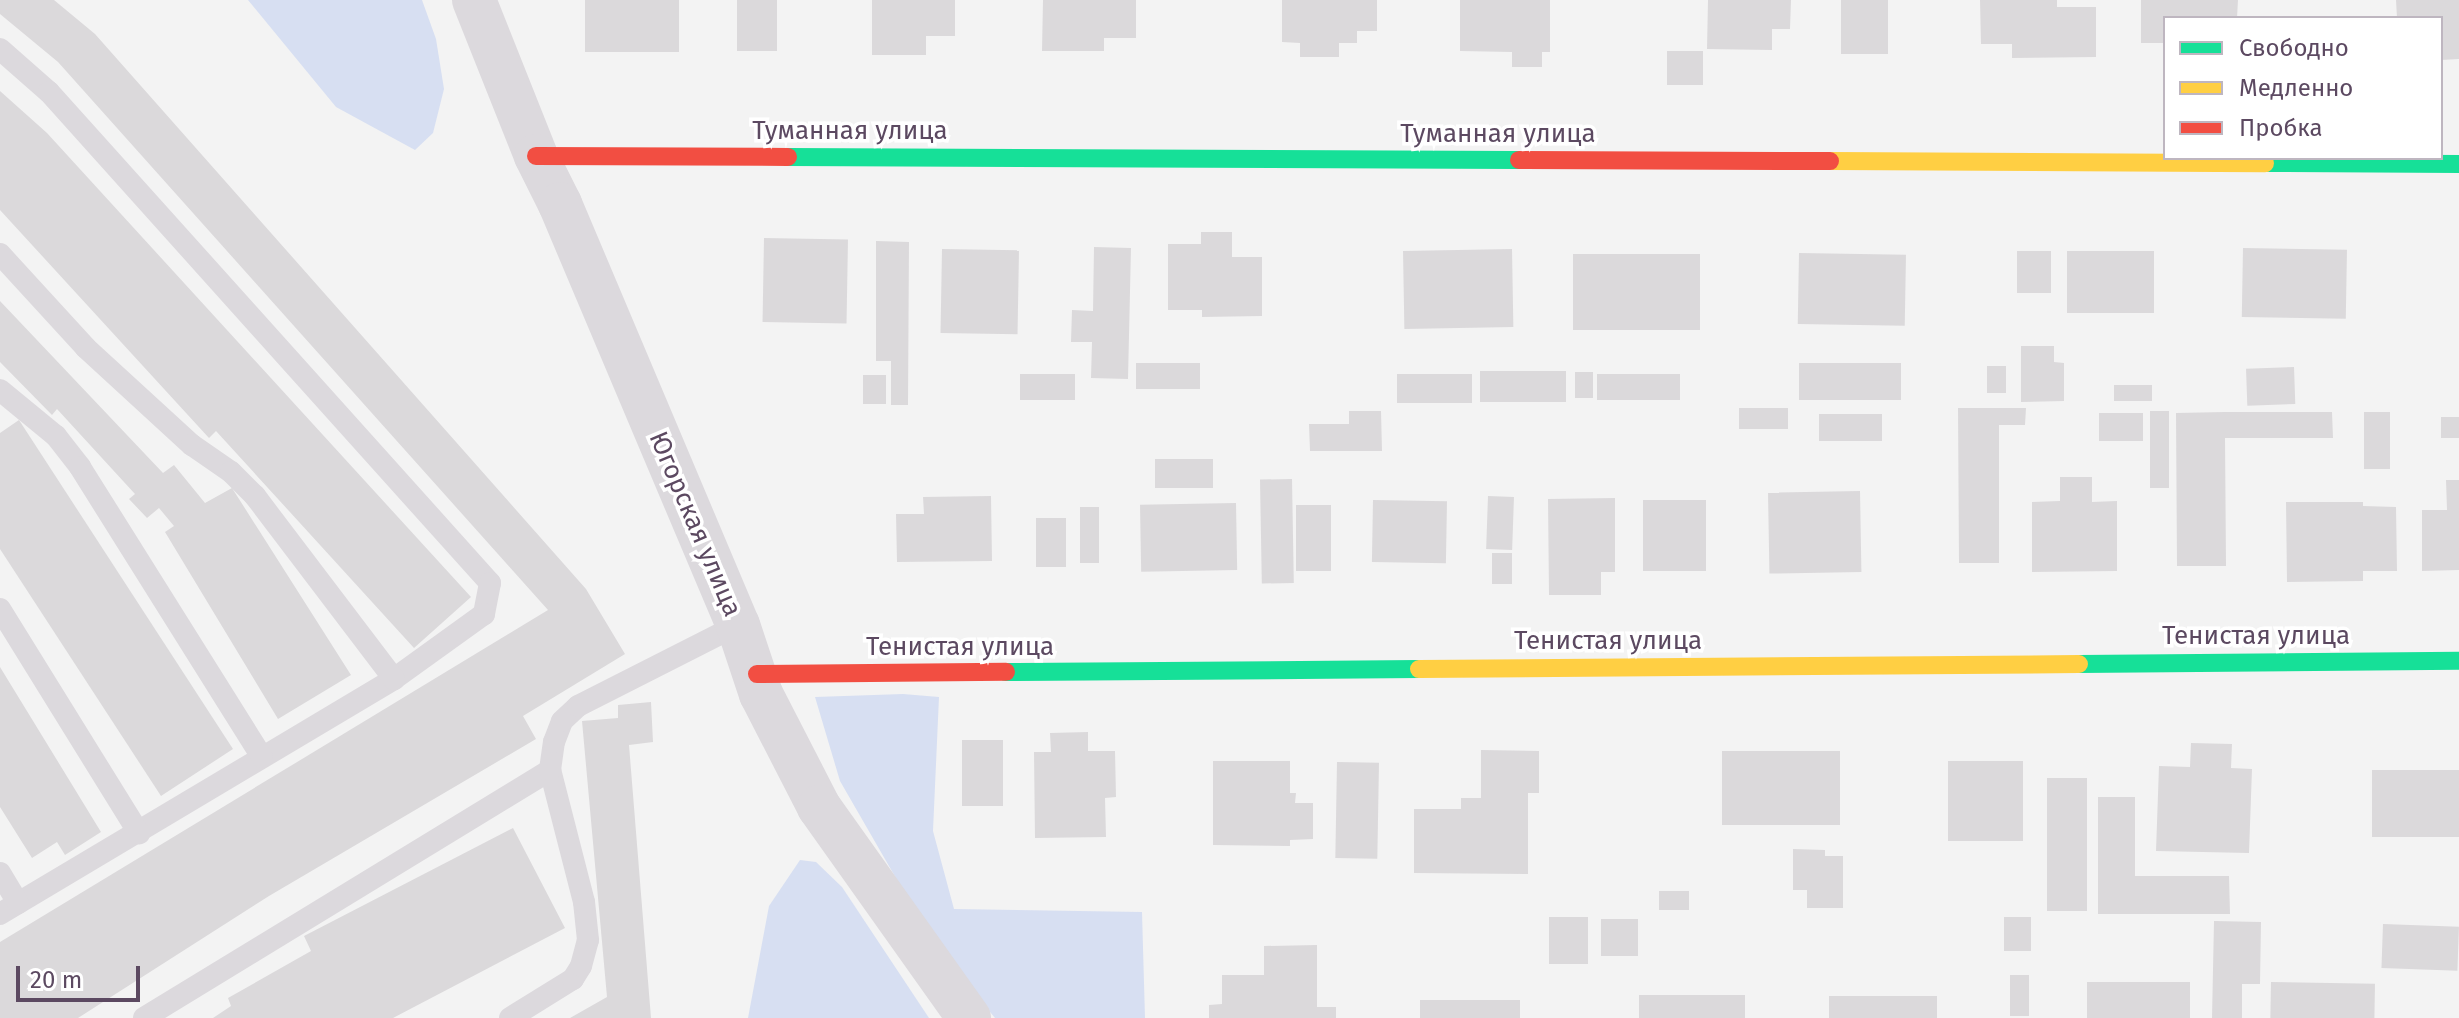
<!DOCTYPE html>
<meta charset="utf-8">
<style>
body{margin:0}
#map{position:relative;width:2459px;height:1018px;overflow:hidden;background:#f3f3f3;font-family:"Fira Sans",sans-serif}
div>[style]{position:absolute}
.green>*{inset:0;background:#d7dff2}
.building>*{inset:0;background:#dbd9db;transform-origin:0 0}
.lane>*{height:22px;margin:-11px;padding:0 11px;transform-origin:11px;border-radius:11px;background:#dcd9dd}
.street>*{height:44px;margin:-22px;padding:0 22px;transform-origin:22px;border-radius:22px;background:#dcd9dd}
.fast>*{height:18px;margin:-9px;padding:0 9px;transform-origin:9px;border-radius:9px;background:#16e098}
.slow>*{height:18px;margin:-9px;padding:0 9px;transform-origin:9px;border-radius:9px;background:#ffcf43}
.jam>*{height:18px;margin:-9px;padding:0 9px;transform-origin:9px;border-radius:9px;background:#f24e42}
span{translate:-50% -50%;white-space:nowrap;text-align:center;line-height:1.15;-webkit-text-stroke:7px #fff;paint-order:stroke}
.street-label{font-size:26px;color:#5c4961}
.legend{position:absolute;left:2163px;top:16px;width:280px;height:144px;box-sizing:border-box;background:#fff;border:2px solid #beb6c0;margin:0;padding:10px 14px;list-style:none;font-size:24px;color:#5c4961}
.legend li{display:flex;align-items:center;gap:16px;height:40px}
.legend b{width:40px;border:2px solid #beb6c0}
.scale{position:absolute;left:16px;top:966px;width:124px;height:36px;box-sizing:border-box;border:4px solid #5c4961;border-top:0;padding-left:10px;font-size:24px;line-height:28px;white-space:nowrap;color:#5c4961;-webkit-text-stroke:6px #fff;paint-order:stroke}
</style>
<div id="map">
<div class="green">
<i style="clip-path:polygon(248px 0,422px 0,436px 39px,444px 89px,433px 133px,415px 150px,336px 107px)"></i>
<i style="clip-path:polygon(903px 694px,939px 697px,933px 831px,954px 909px,1142px 912px,1145px 1018px,995px 1018px,958px 973px,912px 906px,840px 781px,815px 697px)"></i>
<i style="clip-path:polygon(800px 860px,816px 862px,842px 887px,929px 1018px,748px 1018px,769px 906px)"></i>
</div>
<div class="building">
<i style="clip-path:polygon(0 0,54px 0,95px 34px,586px 589px,625px 654px,523px 716px,536px 739px,269px 896px,78px 1018px,0 1018px,0 942px,548px 610px,58px 62px,0 14px)"></i>
<i style="left:585px;top:0;width:94px;height:52px"></i>
<i style="left:737px;top:0;width:40px;height:51px"></i>
<i style="clip-path:polygon(872px 0,955px 0,955px 36px,926px 36px,926px 55px,872px 55px)"></i>
<i style="clip-path:polygon(1043px 0,1136px 0,1136px 38px,1104px 38px,1104px 51px,1042px 51px)"></i>
<i style="clip-path:polygon(1282px 0,1377px 0,1377px 31px,1357px 31px,1357px 43px,1339px 43px,1339px 57px,1300px 57px,1300px 43px,1282px 42px)"></i>
<i style="clip-path:polygon(1460px 0,1550px 0,1550px 52px,1542px 52px,1542px 67px,1512px 67px,1512px 52px,1460px 51px)"></i>
<i style="clip-path:polygon(1708px 0,1791px 0,1790px 29px,1772px 29px,1772px 50px,1707px 49px)"></i>
<i style="left:1841px;top:0;width:47px;height:54px"></i>
<i style="clip-path:polygon(1980px 0,2057px 0,2057px 7px,2096px 7px,2096px 57px,2012px 58px,2012px 44px,1981px 44px)"></i>
<i style="clip-path:polygon(2141px 0,2238px 0,2237px 18px,2165px 18px,2165px 43px,2141px 43px)"></i>
<i style="clip-path:polygon(2396px 0,2459px 0,2459px 59px,2441px 60px,2441px 18px,2397px 18px)"></i>
<i style="left:1667px;top:51px;width:36px;height:34px"></i>
<i style="clip-path:polygon(0 91px,47px 133px,471px 597px,414px 648px,216px 431px,209px 438px,0 210px)"></i>
<i style="clip-path:polygon(1201px 232px,1232px 232px,1232px 257px,1262px 257px,1262px 316px,1202px 317px,1202px 310px,1168px 310px,1168px 244px,1201px 244px)"></i>
<i style="left:764px;top:238px;width:84px;height:84px;rotate:1deg"></i>
<i style="clip-path:polygon(876px 241px,909px 242px,908px 405px,891px 405px,891px 361px,876px 361px)"></i>
<i style="clip-path:polygon(1094px 247px,1131px 248px,1128px 379px,1091px 378px,1092px 342px,1071px 342px,1072px 310px,1093px 311px)"></i>
<i style="left:2243px;top:248px;width:104px;height:69px;rotate:1deg"></i>
<i style="left:942px;top:249px;width:77px;height:84px;rotate:1deg"></i>
<i style="left:1512px;top:249px;width:78px;height:109px;rotate:89deg"></i>
<i style="left:2051px;top:251px;width:42px;height:34px;rotate:90deg"></i>
<i style="left:2067px;top:251px;width:87px;height:62px"></i>
<i style="left:1799px;top:253px;width:107px;height:71px;rotate:1deg"></i>
<i style="left:1573px;top:254px;width:127px;height:76px"></i>
<i style="clip-path:polygon(0 301px,163px 473px,174px 465px,205px 503px,232px 488px,351px 675px,278px 719px,165px 532px,174px 526px,159px 508px,147px 518px,129px 499px,135px 494px,57px 409px,52px 415px,0 362px)"></i>
<i style="clip-path:polygon(2021px 346px,2054px 346px,2054px 362px,2064px 363px,2064px 401px,2021px 402px)"></i>
<i style="left:1136px;top:363px;width:64px;height:26px"></i>
<i style="left:1799px;top:363px;width:102px;height:37px"></i>
<i style="left:1987px;top:366px;width:19px;height:27px"></i>
<i style="left:2294px;top:367px;width:37px;height:48px;rotate:88deg"></i>
<i style="left:1566px;top:371px;width:31px;height:86px;rotate:90deg"></i>
<i style="left:1575px;top:372px;width:18px;height:26px"></i>
<i style="left:1020px;top:374px;width:55px;height:26px"></i>
<i style="left:1397px;top:374px;width:75px;height:29px"></i>
<i style="left:1680px;top:374px;width:26px;height:83px;rotate:90deg"></i>
<i style="left:863px;top:375px;width:23px;height:29px"></i>
<i style="left:2152px;top:385px;width:16px;height:38px;rotate:90deg"></i>
<i style="left:1739px;top:408px;width:49px;height:21px"></i>
<i style="clip-path:polygon(1958px 408px,2026px 408px,2025px 425px,1999px 425px,1999px 563px,1959px 563px)"></i>
<i style="clip-path:polygon(1349px 411px,1381px 411px,1382px 451px,1310px 451px,1309px 424px,1349px 424px)"></i>
<i style="left:2169px;top:411px;width:77px;height:19px;rotate:90deg"></i>
<i style="clip-path:polygon(2225px 412px,2332px 412px,2333px 438px,2225px 438px,2226px 566px,2177px 566px,2176px 413px)"></i>
<i style="left:2364px;top:412px;width:26px;height:57px"></i>
<i style="left:2099px;top:413px;width:44px;height:28px"></i>
<i style="left:1819px;top:414px;width:63px;height:27px"></i>
<i style="left:2441px;top:417px;width:18px;height:21px"></i>
<i style="clip-path:polygon(19px 420px,233px 749px,161px 796px,0 549px,0 433px)"></i>
<i style="left:1155px;top:459px;width:58px;height:29px"></i>
<i style="clip-path:polygon(2060px 477px,2092px 477px,2092px 502px,2117px 501px,2117px 571px,2032px 572px,2032px 502px,2060px 501px)"></i>
<i style="left:1292px;top:479px;width:104px;height:32px;rotate:89deg"></i>
<i style="clip-path:polygon(2446px 480px,2459px 480px,2459px 570px,2422px 571px,2422px 510px,2447px 510px)"></i>
<i style="left:1860px;top:491px;width:81px;height:92px;rotate:89deg"></i>
<i style="clip-path:polygon(991px 496px,992px 561px,897px 562px,896px 514px,924px 514px,923px 497px)"></i>
<i style="left:1488px;top:496px;width:26px;height:53px;rotate:2deg"></i>
<i style="clip-path:polygon(1615px 498px,1615px 572px,1601px 572px,1601px 595px,1549px 595px,1548px 499px)"></i>
<i style="left:1373px;top:500px;width:74px;height:62px;rotate:1deg"></i>
<i style="left:1643px;top:500px;width:63px;height:71px"></i>
<i style="clip-path:polygon(2286px 502px,2363px 502px,2363px 506px,2396px 507px,2397px 571px,2363px 571px,2363px 581px,2287px 582px)"></i>
<i style="left:1236px;top:503px;width:67px;height:96px;rotate:89deg"></i>
<i style="left:1296px;top:505px;width:35px;height:66px"></i>
<i style="left:1080px;top:507px;width:19px;height:56px"></i>
<i style="left:1036px;top:518px;width:30px;height:49px"></i>
<i style="left:1492px;top:553px;width:20px;height:31px"></i>
<i style="clip-path:polygon(0 667px,101px 832px,65px 855px,57px 842px,32px 858px,0 807px)"></i>
<i style="clip-path:polygon(651px 702px,653px 742px,629px 745px,651px 1018px,570px 1018px,607px 997px,582px 721px,618px 718px,618px 705px)"></i>
<i style="clip-path:polygon(1088px 732px,1088px 751px,1115px 751px,1116px 797px,1105px 798px,1106px 837px,1035px 838px,1034px 752px,1051px 752px,1050px 733px)"></i>
<i style="left:1003px;top:740px;width:66px;height:41px;rotate:90deg"></i>
<i style="clip-path:polygon(2191px 743px,2232px 744px,2231px 768px,2252px 769px,2249px 853px,2156px 851px,2159px 766px,2190px 767px)"></i>
<i style="clip-path:polygon(1481px 750px,1539px 751px,1539px 793px,1528px 793px,1528px 874px,1414px 873px,1414px 809px,1461px 809px,1461px 798px,1481px 798px)"></i>
<i style="left:1722px;top:751px;width:118px;height:74px"></i>
<i style="clip-path:polygon(1213px 761px,1290px 761px,1290px 793px,1296px 793px,1295px 803px,1313px 803px,1313px 839px,1290px 840px,1290px 846px,1213px 845px)"></i>
<i style="left:1948px;top:761px;width:75px;height:80px"></i>
<i style="left:1337px;top:762px;width:42px;height:96px;rotate:1deg"></i>
<i style="left:2459px;top:770px;width:67px;height:87px;rotate:90deg"></i>
<i style="left:2047px;top:778px;width:40px;height:133px"></i>
<i style="clip-path:polygon(2098px 797px,2135px 797px,2135px 876px,2229px 876px,2230px 914px,2098px 914px)"></i>
<i style="clip-path:polygon(513px 828px,565px 928px,393px 1018px,213px 1018px,231px 1006px,228px 998px,311px 951px,304px 936px)"></i>
<i style="clip-path:polygon(1793px 849px,1825px 850px,1825px 856px,1843px 856px,1843px 908px,1807px 908px,1807px 890px,1793px 890px)"></i>
<i style="left:1689px;top:891px;width:19px;height:30px;rotate:90deg"></i>
<i style="left:1549px;top:917px;width:39px;height:47px"></i>
<i style="left:2004px;top:917px;width:27px;height:34px"></i>
<i style="left:1601px;top:919px;width:37px;height:37px"></i>
<i style="clip-path:polygon(2214px 921px,2261px 922px,2260px 984px,2242px 984px,2242px 1018px,2212px 1018px)"></i>
<i style="left:2383px;top:924px;width:76px;height:44px;rotate:2deg"></i>
<i style="clip-path:polygon(1317px 945px,1317px 1007px,1336px 1007px,1336px 1018px,1209px 1018px,1209px 1005px,1222px 1004px,1222px 975px,1264px 975px,1264px 946px)"></i>
<i style="left:2029px;top:975px;width:41px;height:19px;rotate:90deg"></i>
<i style="left:2087px;top:982px;width:103px;height:36px"></i>
<i style="left:2271px;top:982px;width:104px;height:36px;rotate:1deg"></i>
<i style="left:1639px;top:995px;width:106px;height:23px"></i>
<i style="left:1829px;top:996px;width:108px;height:22px"></i>
<i style="left:1520px;top:1000px;width:18px;height:100px;rotate:90deg"></i>
</div>
<div class="lane">
<i style="left:0;top:49px;width:65px;rotate:41.3deg"></i>
<i style="left:49px;top:92px;width:660px;rotate:48.07deg"></i>
<i style="left:490px;top:583px;width:32px;rotate:101deg"></i>
<i style="left:484px;top:614px;width:111px;rotate:144.2deg"></i>
<i style="left:394px;top:679px;width:459px;rotate:149.2deg"></i>
<i style="left:0;top:254px;width:127px;rotate:47.5deg"></i>
<i style="left:86px;top:348px;width:144px;rotate:42.5deg"></i>
<i style="left:192px;top:445px;width:47px;rotate:34.7deg"></i>
<i style="left:231px;top:472px;width:34px;rotate:45deg"></i>
<i style="left:255px;top:496px;width:230px;rotate:52.8deg"></i>
<i style="left:0;top:390px;width:72px;rotate:39.4deg"></i>
<i style="left:56px;top:436px;width:39px;rotate:52deg"></i>
<i style="left:80px;top:467px;width:342px;rotate:57.9deg"></i>
<i style="left:0;top:609px;width:264px;rotate:58.2deg"></i>
<i style="left:0;top:873px;width:35px;rotate:59deg"></i>
<i style="left:144px;top:1018px;width:476px;rotate:-31.4deg"></i>
<i style="left:510px;top:1018px;width:74px;rotate:-31.8deg"></i>
<i style="left:573px;top:979px;width:15px;rotate:-58deg"></i>
<i style="left:581px;top:966px;width:27px;rotate:-75deg"></i>
<i style="left:588px;top:940px;width:38px;rotate:-96deg"></i>
<i style="left:584px;top:902px;width:136px;rotate:-104.4deg"></i>
<i style="left:550px;top:770px;width:28px;rotate:-82deg"></i>
<i style="left:554px;top:742px;width:22px;rotate:-69deg"></i>
<i style="left:562px;top:721px;width:22px;rotate:-43deg"></i>
<i style="left:578px;top:706px;width:179px;rotate:-26.9deg"></i>
</div>
<div class="street">
<i style="left:474px;top:0;width:168px;rotate:68.3deg"></i>
<i style="left:536px;top:156px;width:54px;rotate:63.4deg"></i>
<i style="left:560px;top:204px;width:457px;rotate:67.1deg"></i>
<i style="left:738px;top:625px;width:73px;rotate:71.6deg"></i>
<i style="left:761px;top:694px;width:127px;rotate:62.8deg"></i>
<i style="left:819px;top:807px;width:259px;rotate:54.6deg"></i>
</div>
<div class="fast">
<i style="left:788px;top:157px;width:731px;rotate:0.24deg"></i>
<i style="left:2265px;top:163px;width:194px;rotate:0.3deg"></i>
<i style="left:2079px;top:664px;width:380px;rotate:-0.5deg"></i>
<i style="left:1006px;top:672px;width:413px;rotate:-0.4deg"></i>
</div>
<div class="slow">
<i style="left:1830px;top:161px;width:435px;rotate:0.3deg"></i>
<i style="left:1419px;top:669px;width:660px;rotate:-0.43deg"></i>
</div>
<div class="jam">
<i style="left:536px;top:156px;width:252px;rotate:0.2deg"></i>
<i style="left:1519px;top:160px;width:311px;rotate:0.2deg"></i>
<i style="left:757px;top:674px;width:249px;rotate:-0.5deg"></i>
</div>
<div class="street-label">
<span style="left:850px;top:131px">Туманная улица</span>
<span style="left:1498px;top:134px">Туманная улица</span>
<span style="left:695px;top:524px;rotate:67deg">Югорская улица</span>
<span style="left:2256px;top:636px">Тенистая улица</span>
<span style="left:1608px;top:641px">Тенистая улица</span>
<span style="left:960px;top:647px">Тенистая улица</span>
</div>
<ul class="legend">
<li><b style="height:10px;background:#16e098"></b>Свободно</li>
<li><b style="height:10px;background:#ffcf43"></b>Медленно</li>
<li><b style="height:10px;background:#f24e42"></b>Пробка</li>
</ul>
<div class="scale">20 m</div>
</div>
